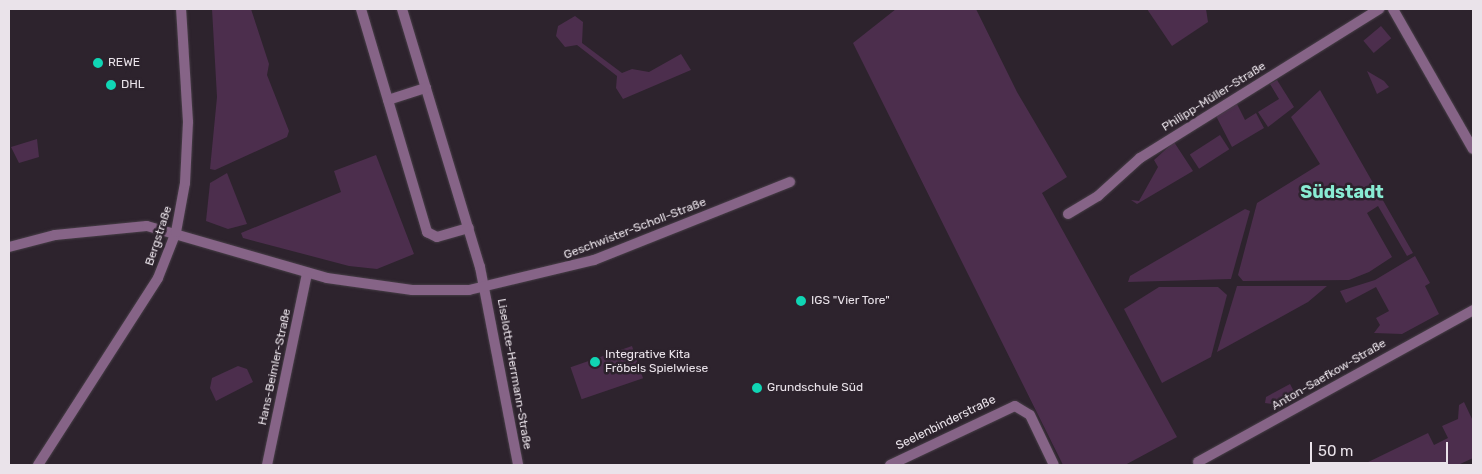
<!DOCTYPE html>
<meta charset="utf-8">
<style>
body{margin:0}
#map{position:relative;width:1482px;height:474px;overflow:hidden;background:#2d232d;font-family:Rubik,sans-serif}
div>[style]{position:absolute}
.green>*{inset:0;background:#4c2e4d;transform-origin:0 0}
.roads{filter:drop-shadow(0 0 1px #473e47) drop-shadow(0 0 1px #473e47)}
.minor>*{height:10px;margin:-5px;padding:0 5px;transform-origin:5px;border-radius:5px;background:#866487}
.dots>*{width:14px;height:14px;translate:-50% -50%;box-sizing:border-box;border:2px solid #2d232d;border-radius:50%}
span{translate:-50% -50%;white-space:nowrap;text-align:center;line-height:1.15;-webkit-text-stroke:5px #2d232d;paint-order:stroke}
.poi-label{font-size:12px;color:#eae3ea}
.left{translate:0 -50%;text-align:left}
.street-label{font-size:12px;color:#eae3ea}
.district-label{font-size:18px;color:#89ecd3;font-weight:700}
.frame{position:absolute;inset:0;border:10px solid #eae3ea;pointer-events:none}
.scale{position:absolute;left:1310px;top:442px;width:138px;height:22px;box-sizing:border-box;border:2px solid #eae3ea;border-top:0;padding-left:6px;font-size:15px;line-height:18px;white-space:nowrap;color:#eae3ea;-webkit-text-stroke:4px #2d232d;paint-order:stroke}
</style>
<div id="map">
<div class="green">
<i style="clip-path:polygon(212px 9px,251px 9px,269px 64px,267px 75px,289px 131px,287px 137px,215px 170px,210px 169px,217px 97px)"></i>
<i style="clip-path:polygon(896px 9px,976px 9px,1017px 92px,1067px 177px,1042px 193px,1177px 437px,1125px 465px,1063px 465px,853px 43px)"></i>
<i style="clip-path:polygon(1147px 9px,1206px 9px,1208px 22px,1172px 46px)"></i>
<i style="clip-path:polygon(575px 16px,583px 22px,582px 43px,622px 73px,632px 69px,649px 72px,681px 54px,691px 70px,623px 99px,616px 88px,617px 76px,577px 45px,565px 47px,556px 36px,558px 26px)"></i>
<i style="left:1381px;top:26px;width:16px;height:23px;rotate:50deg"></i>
<i style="clip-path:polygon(1367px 71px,1384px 81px,1389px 87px,1377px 94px)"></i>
<i style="clip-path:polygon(1277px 80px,1294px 107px,1268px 127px,1258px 112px,1279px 99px,1270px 84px)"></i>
<i style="clip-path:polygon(1320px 90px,1413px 253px,1407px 256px,1378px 206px,1367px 213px,1392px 257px,1369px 272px,1349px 280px,1243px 281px,1238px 275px,1257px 203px,1320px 164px,1291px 117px)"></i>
<i style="clip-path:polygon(1237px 104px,1245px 120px,1256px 113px,1264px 128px,1232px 147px,1216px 116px)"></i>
<i style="left:1220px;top:135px;width:17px;height:36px;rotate:57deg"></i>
<i style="clip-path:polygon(37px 139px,39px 157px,19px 163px,11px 147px)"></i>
<i style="clip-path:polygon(1174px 142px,1193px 171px,1137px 204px,1131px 200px,1139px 201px,1158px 167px,1154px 160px)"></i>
<i style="clip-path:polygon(376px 155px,414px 254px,377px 269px,349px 266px,243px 238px,241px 233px,341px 192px,334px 171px)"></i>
<i style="clip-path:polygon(227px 173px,247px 224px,228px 229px,206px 221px,210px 183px)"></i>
<i style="clip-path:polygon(1245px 209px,1250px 211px,1231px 279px,1128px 282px,1130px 276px)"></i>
<i style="clip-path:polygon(1415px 256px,1430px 283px,1425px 286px,1439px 314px,1402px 334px,1374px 333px,1380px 325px,1376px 318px,1389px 311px,1376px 287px,1346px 303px,1340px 291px,1375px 280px)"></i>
<i style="clip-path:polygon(1237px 286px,1327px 286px,1308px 302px,1217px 352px)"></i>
<i style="clip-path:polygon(1159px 287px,1218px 287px,1227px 295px,1211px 357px,1162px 383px,1124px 309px)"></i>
<i style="left:632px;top:346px;width:34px;height:65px;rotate:71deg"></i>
<i style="clip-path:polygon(238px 366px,247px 369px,253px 382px,216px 401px,210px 388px,212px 378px)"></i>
<i style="clip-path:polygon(1290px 384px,1298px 399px,1285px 406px,1265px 403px,1266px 397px)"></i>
<i style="clip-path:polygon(1464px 402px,1473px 421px,1473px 458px,1458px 465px,1362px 465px,1428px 433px,1434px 445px,1448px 438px,1442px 426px,1458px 419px,1459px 405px)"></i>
</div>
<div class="roads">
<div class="minor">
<i style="left:361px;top:9px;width:233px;rotate:73.5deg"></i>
<i style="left:427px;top:232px;width:11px;rotate:27deg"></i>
<i style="left:437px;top:237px;width:33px;rotate:-16deg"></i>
<i style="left:402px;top:9px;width:270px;rotate:73.2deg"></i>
<i style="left:480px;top:267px;width:202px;rotate:79.1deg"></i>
<i style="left:1393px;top:9px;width:161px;rotate:60.3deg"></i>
<i style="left:388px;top:100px;width:40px;rotate:-18deg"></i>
<i style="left:1068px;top:214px;width:35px;rotate:-31deg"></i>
<i style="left:1098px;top:196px;width:57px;rotate:-42.1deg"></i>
<i style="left:1140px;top:158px;width:282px;rotate:-31.9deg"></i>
<i style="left:9px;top:247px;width:48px;rotate:-14.6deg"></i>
<i style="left:55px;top:235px;width:92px;rotate:-5.6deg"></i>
<i style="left:147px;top:226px;width:187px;rotate:16.1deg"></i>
<i style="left:327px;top:278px;width:86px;rotate:8deg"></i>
<i style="left:412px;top:290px;width:57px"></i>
<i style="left:469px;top:290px;width:129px;rotate:-13.5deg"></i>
<i style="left:594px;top:260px;width:211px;rotate:-21.7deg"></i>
<i style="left:1198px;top:462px;width:314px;rotate:-28.9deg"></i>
<i style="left:38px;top:465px;width:222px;rotate:-57.3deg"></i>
<i style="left:158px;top:278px;width:49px;rotate:-68.6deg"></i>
<i style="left:176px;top:232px;width:50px;rotate:-79.6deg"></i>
<i style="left:185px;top:183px;width:61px;rotate:-87.2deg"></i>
<i style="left:188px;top:122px;width:113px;rotate:-93.5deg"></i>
<i style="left:267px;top:465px;width:196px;rotate:-78.2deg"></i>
<i style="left:890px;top:465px;width:138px;rotate:-25.3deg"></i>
<i style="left:1015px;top:406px;width:17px;rotate:31deg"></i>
<i style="left:1030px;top:415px;width:55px;rotate:64.4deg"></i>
</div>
</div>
<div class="dots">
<i style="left:98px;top:63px;background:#10d5b4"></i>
<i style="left:111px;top:85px;background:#10d5b4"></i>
<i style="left:801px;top:301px;background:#10d5b4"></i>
<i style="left:595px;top:362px;background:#10d5b4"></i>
<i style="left:757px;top:388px;background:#10d5b4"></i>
</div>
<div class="poi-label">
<span class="left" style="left:108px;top:63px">REWE</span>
<span class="left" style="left:121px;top:85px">DHL</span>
<span class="left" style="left:811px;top:301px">IGS "Vier Tore"</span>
<span class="left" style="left:605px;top:362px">Integrative Kita<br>Fröbels Spielwiese</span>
<span class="left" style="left:767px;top:388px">Grundschule Süd</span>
</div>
<div class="street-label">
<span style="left:1214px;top:97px;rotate:-32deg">Philipp-Müller-Straße</span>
<span style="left:635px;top:229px;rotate:-21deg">Geschwister-Scholl-Straße</span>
<span style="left:159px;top:236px;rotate:-72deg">Bergstraße</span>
<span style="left:275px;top:367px;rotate:-78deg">Hans-Beimler-Straße</span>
<span style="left:514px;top:374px;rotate:80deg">Liselotte-Herrmann-Straße</span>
<span style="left:1329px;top:375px;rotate:-30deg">Anton-Saefkow-Straße</span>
<span style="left:946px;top:423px;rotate:-26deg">Seelenbinderstraße</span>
</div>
<div class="district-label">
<span style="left:1342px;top:192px">Südstadt</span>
</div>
<div class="frame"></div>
<div class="scale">50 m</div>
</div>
